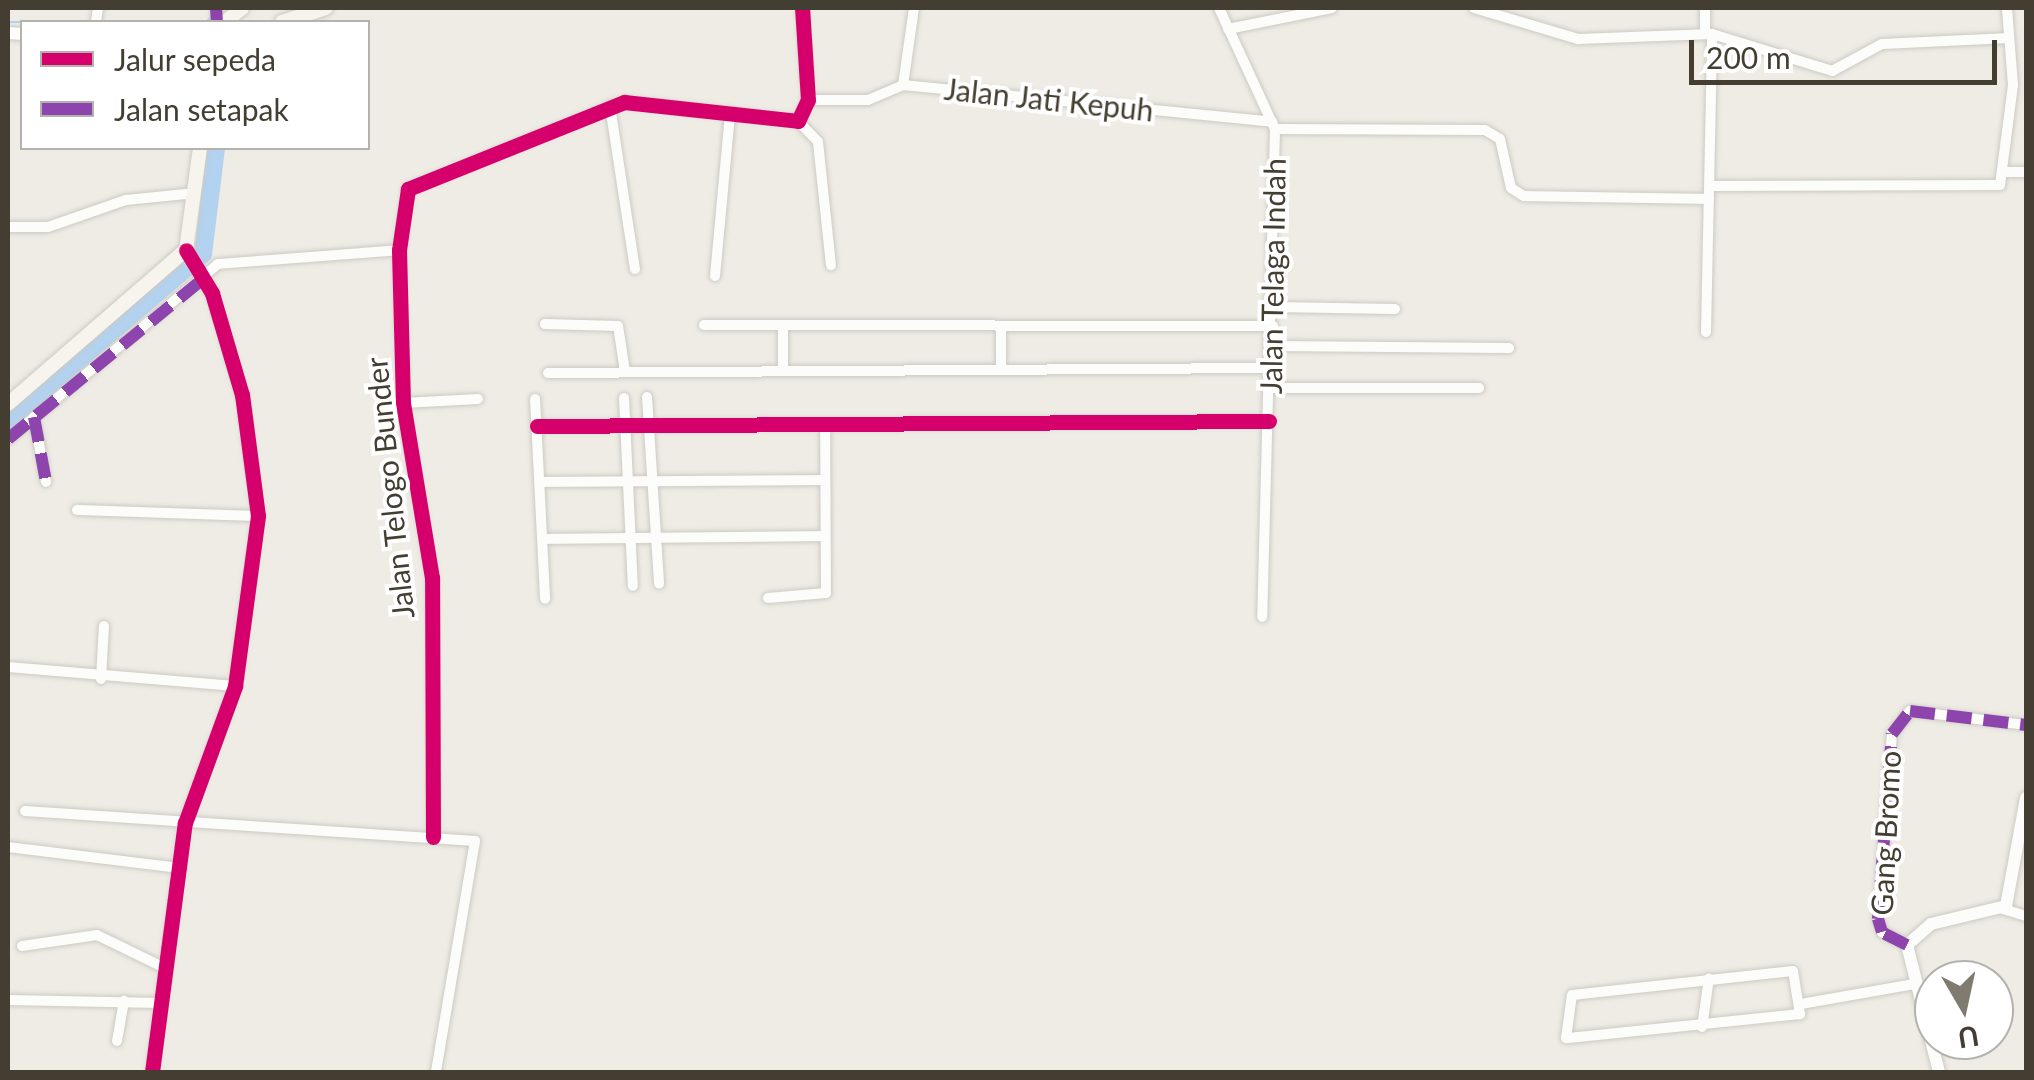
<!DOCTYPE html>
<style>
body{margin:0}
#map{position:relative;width:2034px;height:1080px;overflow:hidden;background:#eeece5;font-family:Lato,sans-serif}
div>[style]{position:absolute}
.stream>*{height:2.5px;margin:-1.25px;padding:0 1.25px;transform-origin:1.25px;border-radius:1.25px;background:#b2d2f0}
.river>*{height:18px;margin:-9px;padding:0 9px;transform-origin:9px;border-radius:9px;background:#b2d2f0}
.roads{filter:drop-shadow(0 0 2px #cccac3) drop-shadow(0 0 2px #cccac3)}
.minor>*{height:10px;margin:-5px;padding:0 5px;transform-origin:5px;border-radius:5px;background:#fcfcfb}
.tertiary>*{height:12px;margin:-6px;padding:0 6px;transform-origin:6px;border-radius:6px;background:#fcfcfb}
.secondary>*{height:14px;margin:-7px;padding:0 7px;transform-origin:7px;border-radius:7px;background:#f6f4ec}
.quiet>*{height:12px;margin-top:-6px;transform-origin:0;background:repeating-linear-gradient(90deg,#8e44ad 0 25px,transparent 0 37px)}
.cycleway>*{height:15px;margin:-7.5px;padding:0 7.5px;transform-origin:7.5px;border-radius:7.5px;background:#d6006c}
span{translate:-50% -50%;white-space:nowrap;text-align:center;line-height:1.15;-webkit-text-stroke:8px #fff;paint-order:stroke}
.street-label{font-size:30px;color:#443e32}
.frame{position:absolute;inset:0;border:10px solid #443e32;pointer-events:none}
.legend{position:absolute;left:20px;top:20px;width:350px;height:130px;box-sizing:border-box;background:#fff;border:2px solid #b4b2ad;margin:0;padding:12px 18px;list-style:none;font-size:30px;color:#443e32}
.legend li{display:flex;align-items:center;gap:20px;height:50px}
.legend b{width:50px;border:2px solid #b4b2ad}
.north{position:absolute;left:1914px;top:960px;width:100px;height:100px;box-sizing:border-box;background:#fff;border:2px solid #b4b2ad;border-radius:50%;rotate:171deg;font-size:28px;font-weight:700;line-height:40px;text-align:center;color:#443e32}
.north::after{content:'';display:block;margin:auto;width:35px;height:45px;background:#807b71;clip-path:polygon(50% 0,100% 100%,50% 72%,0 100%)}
.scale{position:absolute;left:1689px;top:40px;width:308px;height:45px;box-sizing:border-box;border:5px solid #443e32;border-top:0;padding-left:12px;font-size:30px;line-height:35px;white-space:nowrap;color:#443e32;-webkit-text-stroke:8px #fff;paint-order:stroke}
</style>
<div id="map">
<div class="stream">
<i style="left:8px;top:22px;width:22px"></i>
<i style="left:206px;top:22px;width:8px;rotate:-45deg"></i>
</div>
<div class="river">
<i style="left:8px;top:421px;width:257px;rotate:-40.6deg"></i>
<i style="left:203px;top:254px;width:107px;rotate:-83deg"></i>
</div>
<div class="roads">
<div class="minor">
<i style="left:216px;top:8px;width:14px;rotate:86deg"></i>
<i style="left:1219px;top:8px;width:133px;rotate:65.2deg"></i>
<i style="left:1275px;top:129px;width:488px;rotate:91.5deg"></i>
<i style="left:1474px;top:8px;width:109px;rotate:16.6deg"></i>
<i style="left:1578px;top:39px;width:134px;rotate:-2.1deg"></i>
<i style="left:1712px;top:34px;width:126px;rotate:17.1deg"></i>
<i style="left:1832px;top:71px;width:57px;rotate:-28.4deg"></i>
<i style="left:1882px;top:44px;width:127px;rotate:-2.7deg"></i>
<i style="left:1705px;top:8px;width:25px;rotate:90deg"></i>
<i style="left:96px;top:22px;width:14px;rotate:-82deg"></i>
<i style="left:1228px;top:29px;width:106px;rotate:-11.4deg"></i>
<i style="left:903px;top:85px;width:371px;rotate:5.7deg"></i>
<i style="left:903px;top:85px;width:78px;rotate:-81.9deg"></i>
<i style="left:808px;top:100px;width:60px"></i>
<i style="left:868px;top:100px;width:38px;rotate:-23deg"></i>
<i style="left:610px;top:106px;width:165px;rotate:81.3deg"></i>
<i style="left:798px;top:121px;width:29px;rotate:46deg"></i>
<i style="left:818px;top:142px;width:124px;rotate:84deg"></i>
<i style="left:1275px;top:129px;width:210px;rotate:0.3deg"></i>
<i style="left:1485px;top:130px;width:17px;rotate:31deg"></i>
<i style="left:1500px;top:139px;width:50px;rotate:77.3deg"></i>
<i style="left:1511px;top:188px;width:15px;rotate:32deg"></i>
<i style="left:1524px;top:196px;width:185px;rotate:0.9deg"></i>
<i style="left:2004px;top:172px;width:22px"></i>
<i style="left:1711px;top:186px;width:289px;rotate:-0.2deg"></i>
<i style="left:2000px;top:185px;width:101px;rotate:-82.6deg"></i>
<i style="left:2013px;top:85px;width:77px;rotate:-94.5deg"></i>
<i style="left:8px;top:227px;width:40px"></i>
<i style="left:48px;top:227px;width:83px;rotate:-19.1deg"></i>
<i style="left:126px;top:200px;width:70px;rotate:-5.7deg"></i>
<i style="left:715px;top:276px;width:164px;rotate:-84.7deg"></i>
<i style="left:1274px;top:307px;width:121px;rotate:0.9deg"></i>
<i style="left:545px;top:324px;width:73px;rotate:1.6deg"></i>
<i style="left:618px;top:326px;width:46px;rotate:81.2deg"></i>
<i style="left:704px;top:325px;width:569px;rotate:0.1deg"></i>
<i style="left:1001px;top:326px;width:44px;rotate:90deg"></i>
<i style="left:1706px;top:332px;width:298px;rotate:-88.8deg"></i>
<i style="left:1272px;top:346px;width:237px;rotate:0.5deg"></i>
<i style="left:783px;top:370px;width:45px;rotate:-90deg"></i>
<i style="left:548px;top:373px;width:723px;rotate:-0.4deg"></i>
<i style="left:1271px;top:388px;width:208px"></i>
<i style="left:647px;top:397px;width:187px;rotate:86.3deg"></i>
<i style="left:624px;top:398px;width:188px;rotate:87.3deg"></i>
<i style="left:535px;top:399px;width:200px;rotate:87.1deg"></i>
<i style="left:403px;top:403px;width:75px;rotate:-3.1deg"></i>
<i style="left:34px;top:417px;width:66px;rotate:79.5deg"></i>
<i style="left:537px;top:426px;width:732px;rotate:-0.39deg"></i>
<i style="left:8px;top:439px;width:273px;rotate:-39.8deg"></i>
<i style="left:218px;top:264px;width:182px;rotate:-4.4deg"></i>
<i style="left:541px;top:482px;width:284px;rotate:-0.4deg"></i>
<i style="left:77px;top:510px;width:181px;rotate:1.9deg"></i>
<i style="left:542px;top:539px;width:283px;rotate:-0.6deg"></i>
<i style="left:768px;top:598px;width:58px;rotate:-4.9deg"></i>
<i style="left:826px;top:593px;width:169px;rotate:-90.3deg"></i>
<i style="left:8px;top:667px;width:228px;rotate:4.8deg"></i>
<i style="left:101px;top:679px;width:53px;rotate:-86.8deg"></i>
<i style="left:25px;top:811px;width:451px;rotate:3.8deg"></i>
<i style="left:475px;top:841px;width:234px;rotate:99.6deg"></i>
<i style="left:433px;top:837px;width:259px;rotate:-90.2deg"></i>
<i style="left:432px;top:578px;width:177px;rotate:-99.4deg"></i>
<i style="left:403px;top:403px;width:153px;rotate:-91.5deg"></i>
<i style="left:399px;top:250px;width:62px;rotate:-81.6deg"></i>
<i style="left:408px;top:189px;width:233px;rotate:-21.9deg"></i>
<i style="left:624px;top:102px;width:175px;rotate:6.2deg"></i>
<i style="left:798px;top:121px;width:23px;rotate:-65deg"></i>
<i style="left:808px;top:100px;width:92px;rotate:-93.7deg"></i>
<i style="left:8px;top:847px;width:173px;rotate:7deg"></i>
<i style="left:2003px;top:909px;width:24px;rotate:17deg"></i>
<i style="left:1907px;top:945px;width:28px;rotate:-153deg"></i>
<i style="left:1882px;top:932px;width:14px;rotate:-107deg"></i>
<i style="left:1878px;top:919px;width:186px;rotate:-85.7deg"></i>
<i style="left:1892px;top:734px;width:29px;rotate:-52deg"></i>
<i style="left:1910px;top:711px;width:117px;rotate:6.9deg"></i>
<i style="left:22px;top:946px;width:76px;rotate:-8.3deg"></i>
<i style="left:97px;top:935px;width:76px;rotate:25.9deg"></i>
<i style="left:1793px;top:971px;width:44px;rotate:80.8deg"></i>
<i style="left:1800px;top:1014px;width:235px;rotate:174.1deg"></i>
<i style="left:1566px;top:1038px;width:43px;rotate:-82.1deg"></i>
<i style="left:1572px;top:995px;width:222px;rotate:-6.2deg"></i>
<i style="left:8px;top:1000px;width:152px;rotate:1.1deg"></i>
<i style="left:1801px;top:1004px;width:115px;rotate:-10deg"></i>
<i style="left:1702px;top:1027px;width:49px;rotate:-81.9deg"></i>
<i style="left:117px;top:1041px;width:41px;rotate:-80.1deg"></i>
<i style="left:152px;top:1072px;width:251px;rotate:-82.5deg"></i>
<i style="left:185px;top:823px;width:146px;rotate:-69.9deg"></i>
<i style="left:235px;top:686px;width:172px;rotate:-82.3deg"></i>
<i style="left:258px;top:516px;width:122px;rotate:-97.5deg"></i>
<i style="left:242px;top:395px;width:106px;rotate:-106.4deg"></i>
<i style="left:212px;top:293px;width:50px;rotate:-121.2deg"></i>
</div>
<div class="tertiary">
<i style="left:8px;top:33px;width:14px;rotate:4deg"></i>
<i style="left:1939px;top:1072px;width:131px;rotate:-104.1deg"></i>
<i style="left:1907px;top:945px;width:32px;rotate:-41deg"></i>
<i style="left:1931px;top:924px;width:77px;rotate:-13.5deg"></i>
<i style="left:2006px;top:906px;width:110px;rotate:-79.5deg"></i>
</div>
<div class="secondary">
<i style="left:225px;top:22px;width:22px;rotate:-39deg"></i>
<i style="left:282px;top:22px;width:46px;rotate:-17.7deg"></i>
<i style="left:8px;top:404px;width:235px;rotate:-40.9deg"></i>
<i style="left:186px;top:250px;width:103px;rotate:-82.2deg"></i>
</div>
</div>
<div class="quiet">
<i style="left:216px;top:8px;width:14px;rotate:86deg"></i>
<i style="left:34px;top:417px;width:66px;rotate:79.5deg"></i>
<i style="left:8px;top:439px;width:252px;rotate:-39.4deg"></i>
<i style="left:1907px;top:945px;width:28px;rotate:-153deg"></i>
<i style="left:1882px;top:932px;width:14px;rotate:-107deg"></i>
<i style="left:1878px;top:919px;width:186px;rotate:-85.7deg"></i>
<i style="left:1892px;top:734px;width:29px;rotate:-52deg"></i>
<i style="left:1910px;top:711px;width:117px;rotate:6.9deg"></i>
</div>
<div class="cycleway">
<i style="left:537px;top:426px;width:732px;rotate:-0.39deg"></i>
<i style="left:433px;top:837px;width:259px;rotate:-90.2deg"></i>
<i style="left:432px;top:578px;width:177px;rotate:-99.4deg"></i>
<i style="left:403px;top:403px;width:153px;rotate:-91.5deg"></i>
<i style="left:399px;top:250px;width:62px;rotate:-81.6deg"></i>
<i style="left:408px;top:189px;width:233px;rotate:-21.9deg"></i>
<i style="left:624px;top:102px;width:175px;rotate:6.2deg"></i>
<i style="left:798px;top:121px;width:23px;rotate:-65deg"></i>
<i style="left:808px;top:100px;width:92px;rotate:-93.7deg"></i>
<i style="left:152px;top:1072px;width:251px;rotate:-82.5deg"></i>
<i style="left:185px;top:823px;width:146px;rotate:-69.9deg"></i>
<i style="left:235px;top:686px;width:172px;rotate:-82.3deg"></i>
<i style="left:258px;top:516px;width:122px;rotate:-97.5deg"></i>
<i style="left:242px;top:395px;width:106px;rotate:-106.4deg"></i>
<i style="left:212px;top:293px;width:50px;rotate:-121.2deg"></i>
</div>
<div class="street-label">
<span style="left:1049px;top:99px;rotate:6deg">Jalan Jati Kepuh</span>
<span style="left:1272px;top:276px;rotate:-89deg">Jalan Telaga Indah</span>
<span style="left:389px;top:488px;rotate:-96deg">Jalan Telogo Bunder</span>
<span style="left:1885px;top:833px;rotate:-87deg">Gang Bromo</span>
</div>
<div class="frame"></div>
<ul class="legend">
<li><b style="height:12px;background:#d6006c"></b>Jalur sepeda</li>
<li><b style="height:12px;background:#8e44ad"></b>Jalan setapak</li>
</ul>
<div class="north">U</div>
<div class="scale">200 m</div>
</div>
